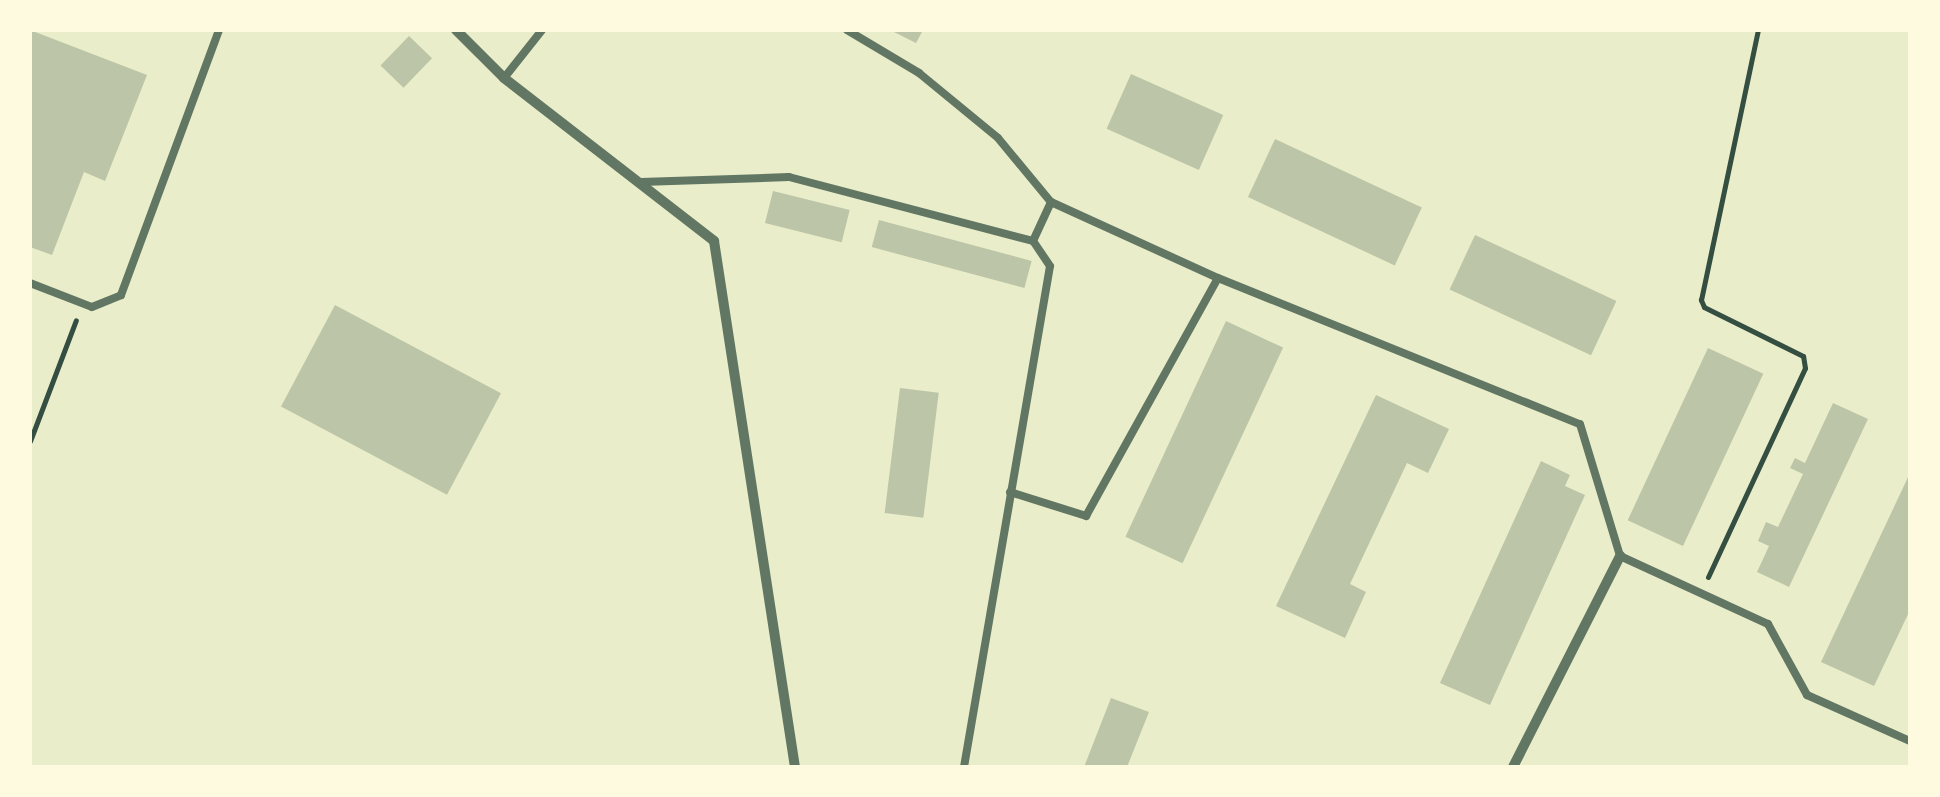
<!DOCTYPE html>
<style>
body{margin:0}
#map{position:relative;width:1940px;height:797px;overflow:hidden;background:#e9edc9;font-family:Georgia,serif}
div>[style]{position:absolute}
.building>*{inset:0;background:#bcc5a7;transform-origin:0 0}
.path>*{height:5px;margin:-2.5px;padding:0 2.5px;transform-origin:2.5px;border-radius:2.5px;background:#344e41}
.service>*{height:8px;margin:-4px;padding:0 4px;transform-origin:4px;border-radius:4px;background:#617663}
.minor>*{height:10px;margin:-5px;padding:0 5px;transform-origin:5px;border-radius:5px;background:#617663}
span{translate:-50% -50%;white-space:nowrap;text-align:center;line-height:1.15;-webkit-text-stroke:10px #fefae0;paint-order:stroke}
.frame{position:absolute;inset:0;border:32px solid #fefae0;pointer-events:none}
</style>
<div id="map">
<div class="building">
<i style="clip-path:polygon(30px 30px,147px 75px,105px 181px,84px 172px,52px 255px,30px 247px)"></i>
<i style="clip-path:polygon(890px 30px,923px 30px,916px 43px)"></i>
<i style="left:409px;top:36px;width:32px;height:41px;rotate:44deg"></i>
<i style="left:1131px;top:74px;width:101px;height:60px;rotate:24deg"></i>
<i style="left:1275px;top:139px;width:162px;height:64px;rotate:25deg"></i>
<i style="left:773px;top:191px;width:79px;height:33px;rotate:14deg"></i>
<i style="left:879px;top:220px;width:158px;height:28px;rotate:15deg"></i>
<i style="left:1475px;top:235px;width:156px;height:60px;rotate:25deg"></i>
<i style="left:335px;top:305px;width:188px;height:115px;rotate:28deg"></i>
<i style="left:1226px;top:321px;width:63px;height:238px;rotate:25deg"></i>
<i style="left:1708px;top:348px;width:61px;height:190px;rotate:25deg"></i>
<i style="left:900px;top:388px;width:39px;height:126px;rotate:7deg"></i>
<i style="clip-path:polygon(1376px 395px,1449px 429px,1428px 473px,1407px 463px,1350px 584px,1366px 592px,1345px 638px,1276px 606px)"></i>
<i style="clip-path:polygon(1833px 403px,1868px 419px,1789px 587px,1757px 572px,1769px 546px,1758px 541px,1766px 522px,1778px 527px,1803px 474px,1790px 468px,1795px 458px,1805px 463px)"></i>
<i style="clip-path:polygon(1541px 461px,1570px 475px,1565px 486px,1585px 495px,1490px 705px,1440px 683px)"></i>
<i style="clip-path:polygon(1910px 473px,1910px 610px,1874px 686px,1821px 662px)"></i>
<i style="clip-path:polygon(1111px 698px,1149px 712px,1127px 767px,1084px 767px)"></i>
</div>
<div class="path">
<i style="left:30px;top:441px;width:129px;rotate:-69.2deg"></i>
<i style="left:1708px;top:577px;width:230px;rotate:-65.1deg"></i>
<i style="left:1805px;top:368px;width:12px;rotate:-99deg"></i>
<i style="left:1803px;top:356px;width:110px;rotate:-153.7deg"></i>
<i style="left:1704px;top:307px;width:8px;rotate:-113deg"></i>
<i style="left:1701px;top:300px;width:276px;rotate:-78.1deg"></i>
</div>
<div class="service">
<i style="left:847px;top:30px;width:84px;rotate:30.8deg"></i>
<i style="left:919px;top:73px;width:102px;rotate:39.4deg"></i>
<i style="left:998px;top:138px;width:83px;rotate:50.4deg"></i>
<i style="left:504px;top:78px;width:61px;rotate:-51.6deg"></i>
<i style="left:641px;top:182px;width:148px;rotate:-1.9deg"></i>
<i style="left:789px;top:177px;width:252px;rotate:14.7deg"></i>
<i style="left:1033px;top:241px;width:43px;rotate:-65.2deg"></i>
<i style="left:1051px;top:202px;width:183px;rotate:24.5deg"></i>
<i style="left:1218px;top:278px;width:390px;rotate:22deg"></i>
<i style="left:1580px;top:424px;width:138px;rotate:73.1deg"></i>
<i style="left:1620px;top:556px;width:163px;rotate:24.7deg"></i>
<i style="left:1768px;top:624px;width:81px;rotate:61.2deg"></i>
<i style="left:1807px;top:695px;width:113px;rotate:24.1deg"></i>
<i style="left:30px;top:283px;width:66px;rotate:21.2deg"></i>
<i style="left:92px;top:307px;width:31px;rotate:-22deg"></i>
<i style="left:121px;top:295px;width:283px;rotate:-69.7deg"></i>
<i style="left:1010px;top:492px;width:80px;rotate:17.5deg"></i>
<i style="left:1086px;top:516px;width:272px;rotate:-61deg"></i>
<i style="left:964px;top:767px;width:508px;rotate:-80.26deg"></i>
<i style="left:1050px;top:266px;width:30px;rotate:-124deg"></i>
</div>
<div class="minor">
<i style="left:456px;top:30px;width:68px;rotate:45deg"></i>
<i style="left:504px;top:78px;width:266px;rotate:37.8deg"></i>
<i style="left:714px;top:241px;width:532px;rotate:81.25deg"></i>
<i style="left:1513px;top:767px;width:237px;rotate:-63.1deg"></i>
</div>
<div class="frame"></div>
</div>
